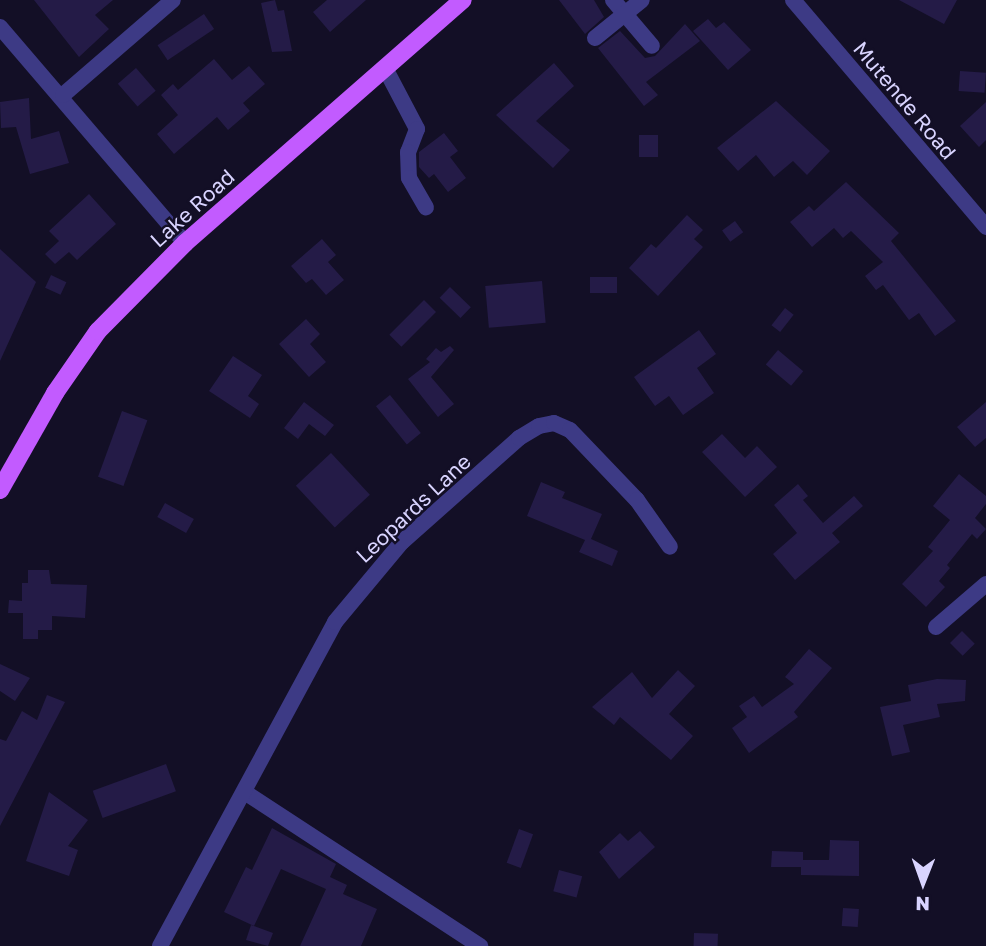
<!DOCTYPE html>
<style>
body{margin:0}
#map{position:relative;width:986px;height:946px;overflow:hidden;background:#130f26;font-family:"Golos Text",sans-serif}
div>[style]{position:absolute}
.building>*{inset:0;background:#241b47;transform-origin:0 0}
.minor>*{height:16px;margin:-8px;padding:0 8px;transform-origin:8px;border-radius:8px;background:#3d3a85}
.major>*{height:18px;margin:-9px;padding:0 9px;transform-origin:9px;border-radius:9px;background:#c25bff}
span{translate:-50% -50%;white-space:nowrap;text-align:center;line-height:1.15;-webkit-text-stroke:5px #130f26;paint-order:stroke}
.street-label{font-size:21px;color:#d9d4ff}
.north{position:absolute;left:888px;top:848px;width:70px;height:70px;-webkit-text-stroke:5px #130f26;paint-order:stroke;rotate:181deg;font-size:19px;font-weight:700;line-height:28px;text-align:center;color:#d9d4ff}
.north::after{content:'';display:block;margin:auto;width:24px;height:32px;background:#d9d4ff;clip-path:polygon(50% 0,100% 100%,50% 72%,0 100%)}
</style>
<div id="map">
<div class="building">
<i style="clip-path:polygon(34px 0,113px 0,95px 15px,109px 29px,79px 57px)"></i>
<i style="clip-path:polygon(275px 0,278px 11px,284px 10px,292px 51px,272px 52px,261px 3px)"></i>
<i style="clip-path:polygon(327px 0,366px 0,330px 32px,313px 12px)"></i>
<i style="clip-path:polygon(559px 0,594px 0,604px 17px,585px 34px)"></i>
<i style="clip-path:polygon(899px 0,957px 0,944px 24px)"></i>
<i style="left:204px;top:14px;width:18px;height:56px;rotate:56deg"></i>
<i style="clip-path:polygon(708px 19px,716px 28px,724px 22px,751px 50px,728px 70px,693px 31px)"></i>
<i style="clip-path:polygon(685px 24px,700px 41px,646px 82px,658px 95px,644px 106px,598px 48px,620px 31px,645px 58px,655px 56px)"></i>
<i style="clip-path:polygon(214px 59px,232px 80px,249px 66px,265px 84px,243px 103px,250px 111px,228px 130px,217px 117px,174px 154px,157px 134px,178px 115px,161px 95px,173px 84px,178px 90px)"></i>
<i style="clip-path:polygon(554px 63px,574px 86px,536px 121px,570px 150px,553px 168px,496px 115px)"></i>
<i style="left:136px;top:68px;width:30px;height:24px;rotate:49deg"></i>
<i style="left:960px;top:71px;width:26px;height:20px;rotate:4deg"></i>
<i style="clip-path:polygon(29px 98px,31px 139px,59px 131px,69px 163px,30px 174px,16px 127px,1px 128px,0 102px)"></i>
<i style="clip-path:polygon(776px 101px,830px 151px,807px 175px,793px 161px,774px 177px,756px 155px,738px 171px,717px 148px)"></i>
<i style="clip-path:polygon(986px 102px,986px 140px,979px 147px,960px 126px)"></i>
<i style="clip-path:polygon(444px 133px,458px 151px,450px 157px,466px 178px,448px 192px,434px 174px,429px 178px,419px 167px,419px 152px)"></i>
<i style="left:639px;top:135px;width:19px;height:22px"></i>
<i style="clip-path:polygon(846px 182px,899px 233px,891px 241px,956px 321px,935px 336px,919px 313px,909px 320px,883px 285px,876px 290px,865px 276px,883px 262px,851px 231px,843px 238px,834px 228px,812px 247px,790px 222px,809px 206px,814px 211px)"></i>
<i style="clip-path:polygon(89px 194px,116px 224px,77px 260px,69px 252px,55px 264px,45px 254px,59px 241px,49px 231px)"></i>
<i style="clip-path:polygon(687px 215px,703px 230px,694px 239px,703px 247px,658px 296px,629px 268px,651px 244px,656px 248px)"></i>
<i style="left:735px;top:221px;width:14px;height:16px;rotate:54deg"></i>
<i style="clip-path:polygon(322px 239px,336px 255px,328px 262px,344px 280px,326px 295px,312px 279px,306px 283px,291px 266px)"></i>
<i style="clip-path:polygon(0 249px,36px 282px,0 361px)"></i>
<i style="left:51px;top:275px;width:17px;height:14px;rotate:25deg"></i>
<i style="left:617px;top:277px;width:16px;height:27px;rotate:90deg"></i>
<i style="left:542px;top:281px;width:42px;height:57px;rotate:85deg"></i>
<i style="left:450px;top:287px;width:29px;height:15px;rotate:44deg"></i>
<i style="left:424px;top:300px;width:17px;height:49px;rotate:45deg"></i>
<i style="left:785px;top:308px;width:11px;height:22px;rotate:38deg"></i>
<i style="clip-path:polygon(306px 319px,320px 334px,310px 344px,326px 362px,309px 377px,279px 344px)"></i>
<i style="clip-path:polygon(699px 330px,716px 354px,697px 368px,714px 393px,683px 415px,669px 396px,655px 406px,634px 377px)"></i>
<i style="clip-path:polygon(450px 346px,454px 350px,431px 377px,454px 404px,438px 417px,408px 379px,430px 362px,426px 359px,436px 348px,441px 352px)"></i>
<i style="left:778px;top:350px;width:33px;height:19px;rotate:40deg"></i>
<i style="clip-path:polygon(233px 356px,262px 375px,248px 396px,259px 404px,250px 418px,209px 391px)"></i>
<i style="left:390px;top:395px;width:49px;height:18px;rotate:51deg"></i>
<i style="clip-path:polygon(304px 402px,334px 425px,325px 436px,309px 424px,298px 439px,284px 428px)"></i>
<i style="clip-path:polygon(986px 402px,986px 438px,975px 447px,957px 427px)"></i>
<i style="left:122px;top:411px;width:27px;height:70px;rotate:20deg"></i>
<i style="clip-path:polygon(722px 434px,745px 458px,757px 446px,777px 467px,745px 497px,702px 452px)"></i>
<i style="left:331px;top:453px;width:57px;height:48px;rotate:47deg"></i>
<i style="clip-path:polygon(959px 474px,986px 496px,986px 504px,975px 518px,986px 529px,977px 539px,972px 534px,947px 565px,950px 568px,939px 581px,945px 587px,926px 607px,902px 584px,933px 551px,928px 547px,950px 520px,933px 506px)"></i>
<i style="clip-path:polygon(541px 482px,565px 492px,562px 498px,602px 514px,591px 539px,618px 551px,612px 566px,579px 552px,585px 540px,527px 516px)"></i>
<i style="clip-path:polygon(798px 484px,808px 496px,803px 500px,823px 523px,854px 496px,863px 506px,832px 533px,840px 542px,795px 580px,773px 554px,797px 533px,774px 505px)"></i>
<i style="left:165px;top:503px;width:33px;height:16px;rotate:29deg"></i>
<i style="clip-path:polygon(28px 570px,49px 570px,51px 584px,87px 585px,85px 618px,52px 616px,52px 630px,38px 630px,38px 639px,23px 639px,23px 613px,8px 613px,9px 600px,22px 601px,22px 583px,28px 583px)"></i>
<i style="left:962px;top:631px;width:18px;height:17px;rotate:45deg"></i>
<i style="clip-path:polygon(809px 649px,832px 668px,794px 712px,798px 717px,749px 753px,732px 728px,747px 717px,739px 706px,754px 696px,762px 707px,794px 684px,785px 677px)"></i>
<i style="clip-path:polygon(0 664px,30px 678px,15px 701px,0 691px)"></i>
<i style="clip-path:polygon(678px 670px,695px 686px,669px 714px,693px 736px,671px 760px,620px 717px,614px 725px,592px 707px,632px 672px,652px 698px)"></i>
<i style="clip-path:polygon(937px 679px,966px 680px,965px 701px,937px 704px,940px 717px,903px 725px,910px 752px,892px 756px,880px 707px,911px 701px,908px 685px)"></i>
<i style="clip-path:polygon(47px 695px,65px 702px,0 826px,0 739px,6px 741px,22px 711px,37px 720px)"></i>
<i style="left:166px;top:764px;width:29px;height:78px;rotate:70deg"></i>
<i style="clip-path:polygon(49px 792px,88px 820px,68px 846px,78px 850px,69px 876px,26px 861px)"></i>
<i style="clip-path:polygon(272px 828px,336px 864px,330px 877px,347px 885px,343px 894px,377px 909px,361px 946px,300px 946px,326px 889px,281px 869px,254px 926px,224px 912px,246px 867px,252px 870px)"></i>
<i style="left:519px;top:829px;width:15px;height:36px;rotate:20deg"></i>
<i style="clip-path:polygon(640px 831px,655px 847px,619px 879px,599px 852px,620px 833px,628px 841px)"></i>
<i style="clip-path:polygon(830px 840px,859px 841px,859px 876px,801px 875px,801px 867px,771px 867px,772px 851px,803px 852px,803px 860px,829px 860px)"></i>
<i style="left:559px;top:870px;width:24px;height:22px;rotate:15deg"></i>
<i style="left:843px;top:908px;width:16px;height:18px;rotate:4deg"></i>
<i style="clip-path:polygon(251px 925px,273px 933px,268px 946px,246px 940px)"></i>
<i style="left:694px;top:933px;width:24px;height:13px;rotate:2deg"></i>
</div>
<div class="minor">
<i style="left:613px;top:0;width:60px;rotate:49.7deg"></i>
<i style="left:793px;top:0;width:298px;rotate:49.6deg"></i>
<i style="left:0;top:27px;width:284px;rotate:49.4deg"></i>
<i style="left:595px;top:38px;width:60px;rotate:-39deg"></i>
<i style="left:385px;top:68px;width:69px;rotate:62.3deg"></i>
<i style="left:417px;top:129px;width:25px;rotate:111deg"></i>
<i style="left:408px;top:152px;width:26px;rotate:88deg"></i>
<i style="left:409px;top:178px;width:34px;rotate:60deg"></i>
<i style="left:63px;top:95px;width:145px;rotate:-40.8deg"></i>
<i style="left:936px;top:627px;width:66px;rotate:-40.7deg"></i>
<i style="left:246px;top:793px;width:280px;rotate:33.2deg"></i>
<i style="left:160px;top:946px;width:368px;rotate:-61.6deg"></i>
<i style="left:335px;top:622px;width:104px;rotate:-50.1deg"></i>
<i style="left:402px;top:542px;width:157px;rotate:-41.6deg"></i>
<i style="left:519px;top:438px;width:23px;rotate:-31deg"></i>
<i style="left:539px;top:426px;width:15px;rotate:-11deg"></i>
<i style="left:554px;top:423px;width:17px;rotate:24deg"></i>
<i style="left:570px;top:430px;width:97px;rotate:46.3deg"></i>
<i style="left:637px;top:500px;width:57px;rotate:54.9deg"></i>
</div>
<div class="major">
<i style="left:0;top:490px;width:112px;rotate:-60.4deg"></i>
<i style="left:55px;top:393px;width:75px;rotate:-55.3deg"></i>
<i style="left:98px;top:331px;width:124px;rotate:-45.3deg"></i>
<i style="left:185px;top:243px;width:369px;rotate:-41.2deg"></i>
</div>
<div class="street-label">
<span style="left:905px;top:100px;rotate:50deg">Mutende Road</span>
<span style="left:192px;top:208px;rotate:-42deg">Lake Road</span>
<span style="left:413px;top:508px;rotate:-43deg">Leopards Lane</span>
</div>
<div class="north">N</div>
</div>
